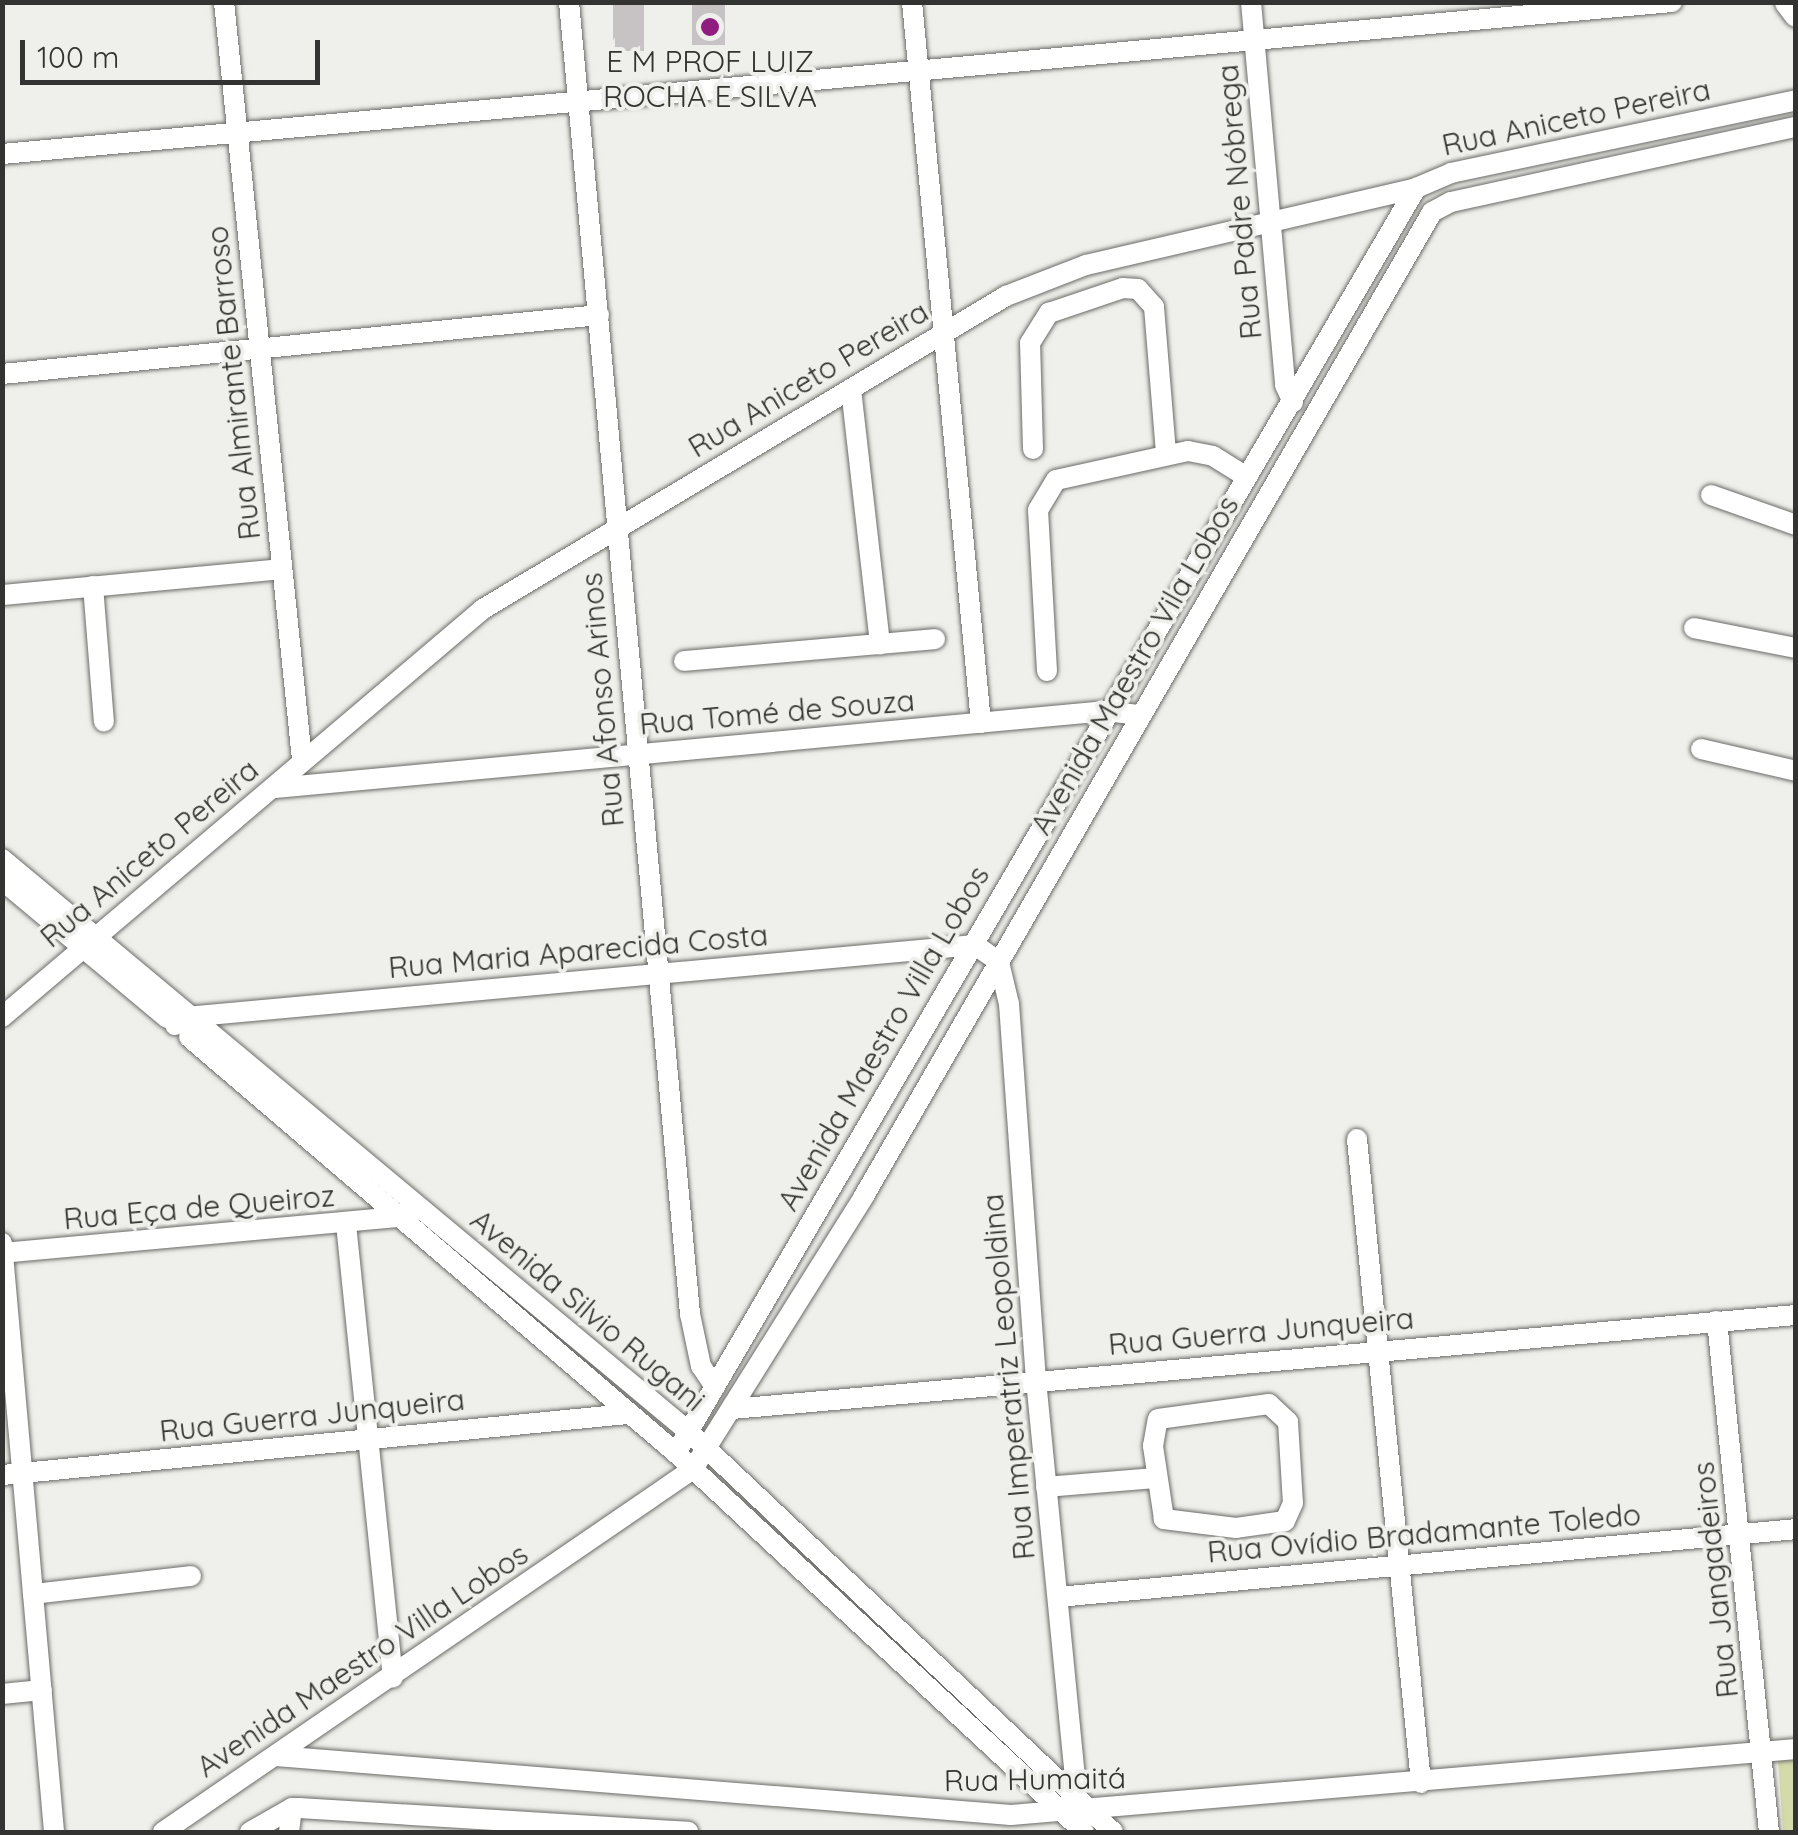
<!DOCTYPE html>
<meta charset="utf-8">
<style>
body{margin:0}
#map{position:relative;width:1798px;height:1835px;overflow:hidden;background:#eff0eb;font-family:Quicksand,sans-serif}
div>[style]{position:absolute}
.green>*{inset:0;background:#d5daaa}
.building>*{inset:0;background:#c7c3c5;transform-origin:0 0}
.roads{filter:drop-shadow(0 0 2px #6a6b67) drop-shadow(0 0 2px #6a6b67)}
.minor>*{height:20px;margin:-10px;padding:0 10px;transform-origin:10px;border-radius:10px;background:#fff}
.major>*{height:25px;margin:-12.5px;padding:0 12.5px;transform-origin:12.5px;border-radius:12.5px;background:#fff}
.dots>*{width:28px;height:28px;translate:-50% -50%;box-sizing:border-box;border:5px solid #eff0eb;border-radius:50%}
span{translate:-50% -50%;white-space:nowrap;text-align:center;line-height:1.15;-webkit-text-stroke:8px #eff0eb;paint-order:stroke}
.poi-label{font-size:30px;color:#333331}
.street-label{font-size:30px;color:#333331}
.frame{position:absolute;inset:0;border:5px solid #333331;pointer-events:none}
.scale{position:absolute;left:20px;top:40px;width:300px;height:45px;box-sizing:border-box;border:5px solid #333331;border-top:0;padding-left:12px;font-size:30px;line-height:35px;white-space:nowrap;color:#333331;-webkit-text-stroke:8px #eff0eb;paint-order:stroke}
</style>
<div id="map">
<div class="green">
<i style="clip-path:polygon(1795px 1760px,1795px 1832px,1783px 1832px,1778px 1761px)"></i>
</div>
<div class="building">
<i style="left:613px;top:2px;width:31px;height:49px"></i>
<i style="left:692px;top:2px;width:33px;height:43px"></i>
</div>
<div class="roads">
<div class="minor">
<i style="left:224px;top:2px;width:761px;rotate:84.12deg"></i>
<i style="left:569px;top:2px;width:1318px;rotate:84.73deg"></i>
<i style="left:690px;top:1314px;width:53px;rotate:78.1deg"></i>
<i style="left:701px;top:1366px;width:25px;rotate:56deg"></i>
<i style="left:912px;top:2px;width:724px;rotate:84.53deg"></i>
<i style="left:1251px;top:2px;width:385px;rotate:84.9deg"></i>
<i style="left:1285px;top:385px;width:19px;rotate:65deg"></i>
<i style="left:2px;top:154px;width:1677px;rotate:-5.2deg"></i>
<i style="left:2px;top:374px;width:600px;rotate:-5.64deg"></i>
<i style="left:851px;top:389px;width:257px;rotate:83.5deg"></i>
<i style="left:1033px;top:449px;width:106px;rotate:-91.6deg"></i>
<i style="left:1030px;top:343px;width:36px;rotate:-58deg"></i>
<i style="left:1049px;top:313px;width:78px;rotate:-18.7deg"></i>
<i style="left:1123px;top:288px;width:15px;rotate:4deg"></i>
<i style="left:1138px;top:289px;width:24px;rotate:48deg"></i>
<i style="left:1154px;top:307px;width:146px;rotate:85.3deg"></i>
<i style="left:1711px;top:495px;width:90px;rotate:19.4deg"></i>
<i style="left:93px;top:586px;width:136px;rotate:85.4deg"></i>
<i style="left:2px;top:595px;width:280px;rotate:-5.3deg"></i>
<i style="left:1694px;top:628px;width:104px;rotate:11.1deg"></i>
<i style="left:684px;top:661px;width:252px;rotate:-5deg"></i>
<i style="left:1047px;top:671px;width:161px;rotate:-93.2deg"></i>
<i style="left:1038px;top:510px;width:35px;rotate:-59deg"></i>
<i style="left:1056px;top:480px;width:135px;rotate:-12.4deg"></i>
<i style="left:1188px;top:451px;width:25px;rotate:11deg"></i>
<i style="left:1213px;top:456px;width:36px;rotate:32deg"></i>
<i style="left:1701px;top:749px;width:98px;rotate:13deg"></i>
<i style="left:275px;top:788px;width:835px;rotate:-5.29deg"></i>
<i style="left:1106px;top:711px;width:32px;rotate:7deg"></i>
<i style="left:2px;top:859px;width:895px;rotate:39.83deg"></i>
<i style="left:689px;top:1432px;width:583px;rotate:43.33deg"></i>
<i style="left:2px;top:880px;width:215px;rotate:39.9deg"></i>
<i style="left:2px;top:1017px;width:631px;rotate:-40.31deg"></i>
<i style="left:483px;top:609px;width:610px;rotate:-30.9deg"></i>
<i style="left:1006px;top:296px;width:86px;rotate:-21.2deg"></i>
<i style="left:1086px;top:265px;width:339px;rotate:-13.1deg"></i>
<i style="left:1416px;top:188px;width:38px;rotate:-23deg"></i>
<i style="left:1451px;top:173px;width:353px;rotate:-11.9deg"></i>
<i style="left:175px;top:1025px;width:14px;rotate:-36deg"></i>
<i style="left:186px;top:1017px;width:792px;rotate:-5.21deg"></i>
<i style="left:975px;top:945px;width:29px;rotate:35deg"></i>
<i style="left:999px;top:962px;width:43px;rotate:76.6deg"></i>
<i style="left:1009px;top:1004px;width:377px;rotate:85.9deg"></i>
<i style="left:1036px;top:1380px;width:420px;rotate:84.4deg"></i>
<i style="left:1077px;top:1798px;width:19px;rotate:133deg"></i>
<i style="left:189px;top:1037px;width:640px;rotate:40.5deg"></i>
<i style="left:676px;top:1453px;width:557px;rotate:42.89deg"></i>
<i style="left:1357px;top:1139px;width:647px;rotate:84.32deg"></i>
<i style="left:346px;top:1224px;width:456px;rotate:84.1deg"></i>
<i style="left:2px;top:1243px;width:591px;rotate:84.95deg"></i>
<i style="left:2px;top:1253px;width:409px;rotate:-5.2deg"></i>
<i style="left:1717px;top:1321px;width:514px;rotate:84.19deg"></i>
<i style="left:1269px;top:1404px;width:26px;rotate:43deg"></i>
<i style="left:1288px;top:1422px;width:81px;rotate:86.5deg"></i>
<i style="left:1293px;top:1503px;width:20px;rotate:114deg"></i>
<i style="left:1285px;top:1521px;width:49px;rotate:171.9deg"></i>
<i style="left:1236px;top:1528px;width:73px;rotate:-172.9deg"></i>
<i style="left:1164px;top:1519px;width:74px;rotate:-98.6deg"></i>
<i style="left:1153px;top:1446px;width:27px;rotate:-80deg"></i>
<i style="left:1158px;top:1419px;width:112px;rotate:-7.7deg"></i>
<i style="left:732px;top:1409px;width:1068px;rotate:-5.05deg"></i>
<i style="left:676px;top:1453px;width:1466px;rotate:-59.67deg"></i>
<i style="left:2px;top:1475px;width:629px;rotate:-5.57deg"></i>
<i style="left:1046px;top:1487px;width:109px;rotate:-4.7deg"></i>
<i style="left:33px;top:1594px;width:159px;rotate:-6.5deg"></i>
<i style="left:1058px;top:1597px;width:741px;rotate:-5.26deg"></i>
<i style="left:2px;top:1694px;width:40px;rotate:-5.7deg"></i>
<i style="left:276px;top:1756px;width:737px;rotate:4.59deg"></i>
<i style="left:1011px;top:1815px;width:788px;rotate:-4.81deg"></i>
<i style="left:163px;top:1832px;width:642px;rotate:-34.41deg"></i>
<i style="left:693px;top:1469px;width:322px;rotate:-57.9deg"></i>
<i style="left:864px;top:1196px;width:1136px;rotate:-60deg"></i>
<i style="left:1432px;top:212px;width:21px;rotate:-28deg"></i>
<i style="left:1451px;top:202px;width:353px;rotate:-12.3deg"></i>
<i style="left:250px;top:1832px;width:48px;rotate:-29.7deg"></i>
<i style="left:289px;top:1832px;width:24px;rotate:-83deg"></i>
<i style="left:292px;top:1808px;width:7px"></i>
<i style="left:299px;top:1808px;width:390px;rotate:3.5deg"></i>
</div>
<div class="major">
<i style="left:1787px;top:2px;width:15px;rotate:53deg"></i>
</div>
</div>
<div class="dots">
<i style="left:710px;top:27px;background:#8f1e7f"></i>
</div>
<div class="poi-label">
<span style="left:710px;top:78px">E M PROF LUIZ<br>ROCHA E SILVA</span>
</div>
<div class="street-label">
<span style="left:1576px;top:117px;rotate:-12deg">Rua Aniceto Pereira</span>
<span style="left:1239px;top:202px;rotate:-95deg">Rua Padre Nóbrega</span>
<span style="left:808px;top:379px;rotate:-31deg">Rua Aniceto Pereira</span>
<span style="left:233px;top:383px;rotate:-96deg">Rua Almirante Barroso</span>
<span style="left:1134px;top:665px;rotate:-60deg">Avenida Maestro Vila Lobos</span>
<span style="left:602px;top:700px;rotate:-95deg">Rua Afonso Arinos</span>
<span style="left:777px;top:712px;rotate:-5deg">Rua Tomé de Souza</span>
<span style="left:149px;top:853px;rotate:-40deg">Rua Aniceto Pereira</span>
<span style="left:578px;top:951px;rotate:-5deg">Rua Maria Aparecida Costa</span>
<span style="left:883px;top:1038px;rotate:-60deg">Avenida Maestro Villa Lobos</span>
<span style="left:199px;top:1207px;rotate:-5deg">Rua Eça de Queiroz</span>
<span style="left:588px;top:1310px;rotate:40deg">Avenida Silvio Rugani</span>
<span style="left:1261px;top:1331px;rotate:-5deg">Rua Guerra Junqueira</span>
<span style="left:1008px;top:1377px;rotate:-95deg">Rua Imperatriz Leopoldina</span>
<span style="left:312px;top:1415px;rotate:-6deg">Rua Guerra Junqueira</span>
<span style="left:1424px;top:1533px;rotate:-5deg">Rua Ovídio Bradamante Toledo</span>
<span style="left:1715px;top:1580px;rotate:-96deg">Rua Jangadeiros</span>
<span style="left:362px;top:1660px;rotate:-34deg">Avenida Maestro Villa Lobos</span>
<span style="left:1035px;top:1779px;rotate:-1deg">Rua Humaitá</span>
</div>
<div class="frame"></div>
<div class="scale">100 m</div>
</div>
